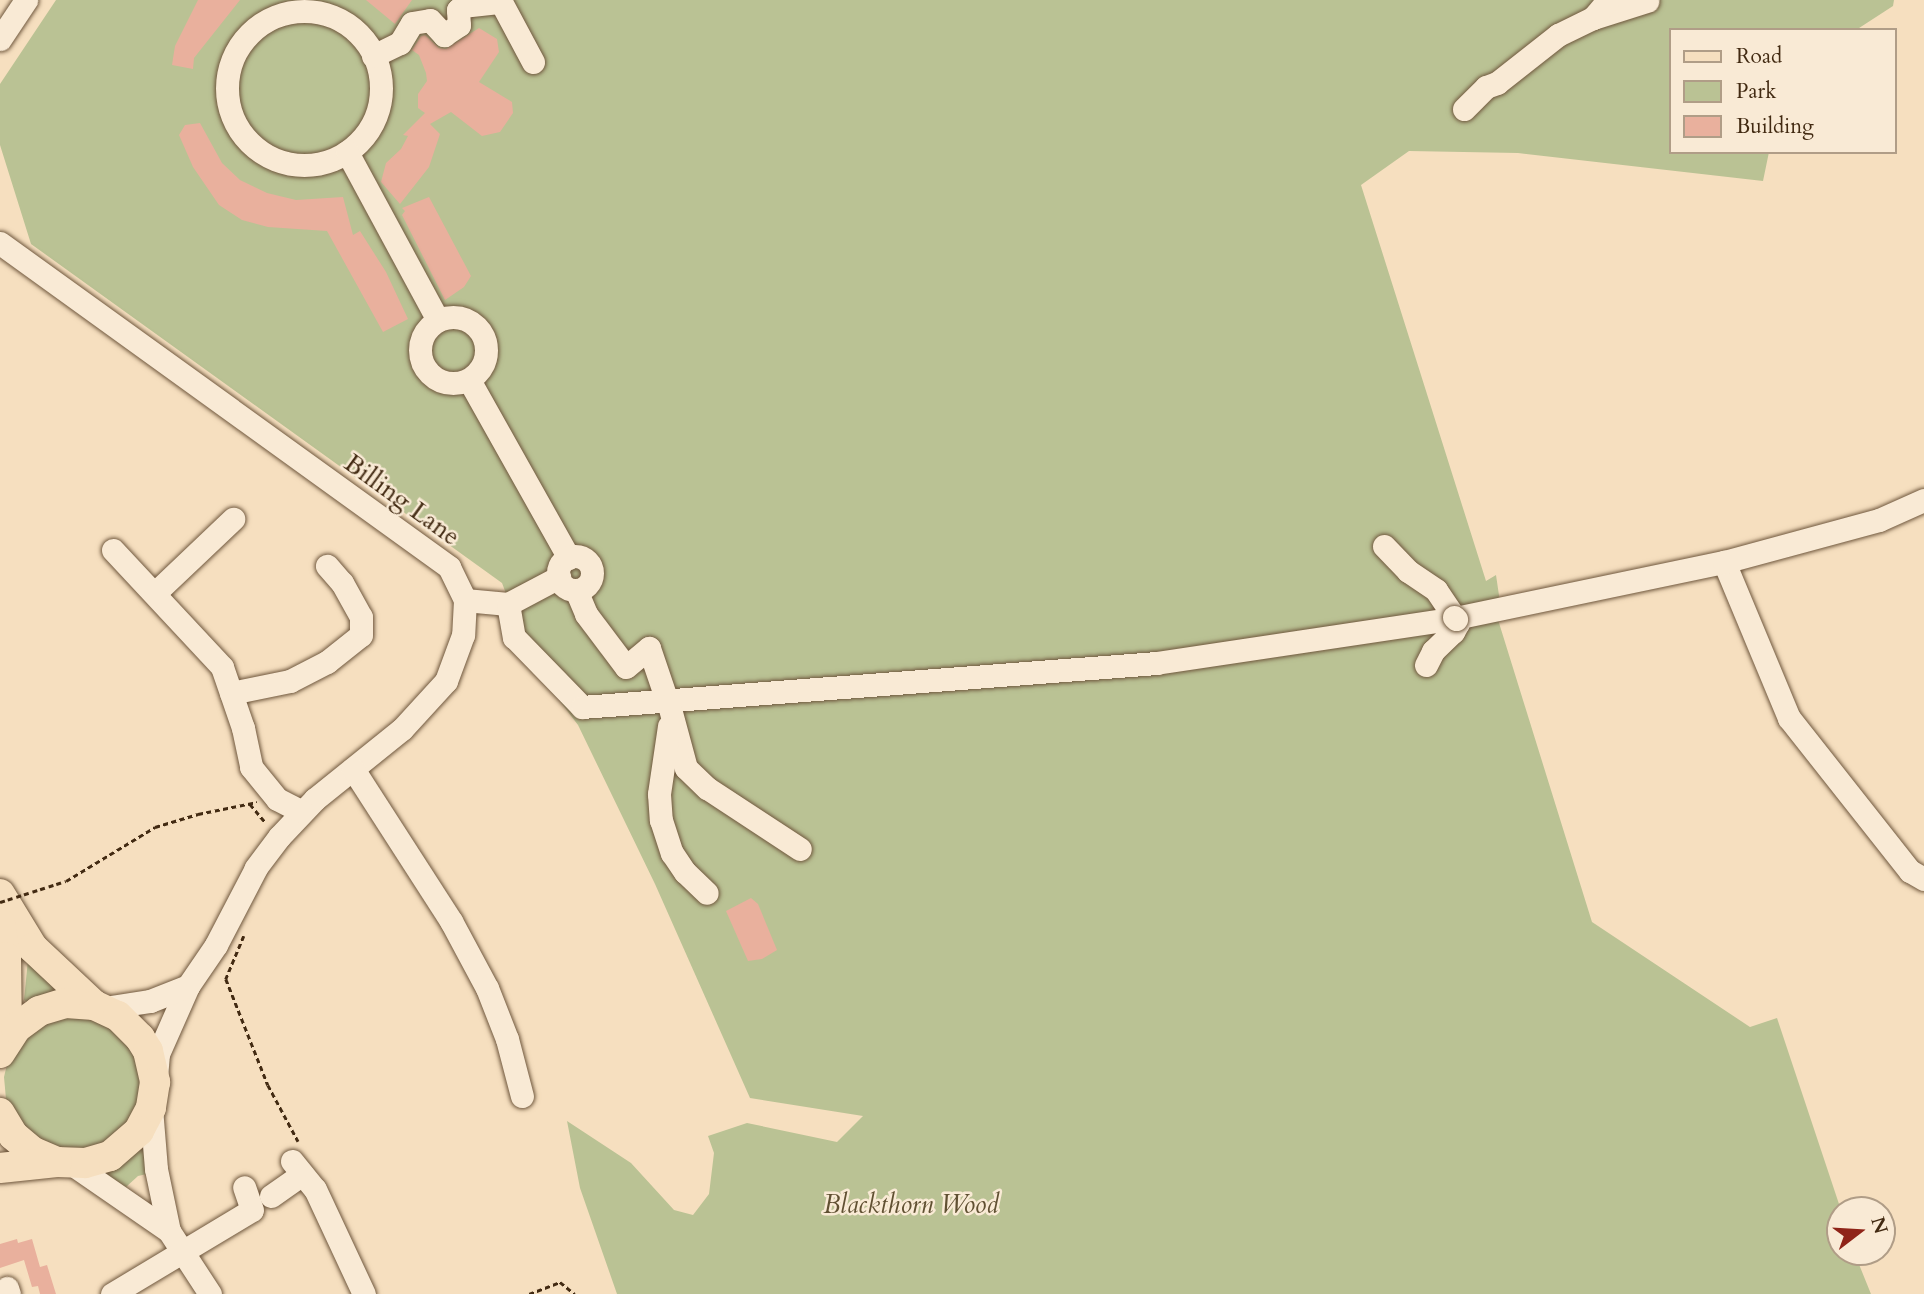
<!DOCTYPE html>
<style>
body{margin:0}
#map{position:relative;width:1924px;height:1294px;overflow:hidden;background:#f6dfbf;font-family:Cardo,serif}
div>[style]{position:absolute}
.green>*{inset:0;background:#bac294}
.building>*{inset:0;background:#e9b09d}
.path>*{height:2.5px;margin-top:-1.25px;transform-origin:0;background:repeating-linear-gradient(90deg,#422a12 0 5px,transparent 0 8.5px)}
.roads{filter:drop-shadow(0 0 2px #6f573d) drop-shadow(0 0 2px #6f573d)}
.minor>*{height:23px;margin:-11.5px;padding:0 11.5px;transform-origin:11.5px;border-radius:11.5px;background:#f9ead5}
.minor>.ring{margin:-11.5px;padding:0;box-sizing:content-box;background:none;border:23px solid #f9ead5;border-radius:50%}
.major>*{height:30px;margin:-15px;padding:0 15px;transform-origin:15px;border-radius:15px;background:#f6dfbf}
.path-bridge>*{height:2.5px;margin-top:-1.25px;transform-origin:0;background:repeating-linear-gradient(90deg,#422a12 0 5px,transparent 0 8.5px)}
.bridges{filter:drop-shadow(0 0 2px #6f573d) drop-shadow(0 0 2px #6f573d)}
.minor-bridge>*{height:23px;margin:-11.5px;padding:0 11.5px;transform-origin:11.5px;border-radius:11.5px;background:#f9ead5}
span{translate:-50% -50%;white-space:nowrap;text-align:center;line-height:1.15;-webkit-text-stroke:5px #f9ead5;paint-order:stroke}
.street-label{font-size:26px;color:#422a12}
.park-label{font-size:26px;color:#605032;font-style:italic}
.legend{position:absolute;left:1669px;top:28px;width:228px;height:126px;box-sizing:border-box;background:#f9ead5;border:2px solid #b09d87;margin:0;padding:9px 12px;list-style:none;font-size:21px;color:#422a12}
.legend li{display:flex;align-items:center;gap:14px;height:35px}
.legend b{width:35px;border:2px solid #b09d87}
.north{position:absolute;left:1826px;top:1196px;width:70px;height:70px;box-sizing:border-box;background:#f9ead5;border:2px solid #b09d87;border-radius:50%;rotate:73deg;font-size:19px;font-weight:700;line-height:28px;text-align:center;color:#422a12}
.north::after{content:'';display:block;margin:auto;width:24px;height:32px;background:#8f2418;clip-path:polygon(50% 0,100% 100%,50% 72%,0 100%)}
</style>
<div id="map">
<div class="green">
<i style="clip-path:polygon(56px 0,1894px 0,1893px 6px,1856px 30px,1670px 30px,1670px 152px,1769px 152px,1763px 181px,1518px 153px,1409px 151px,1361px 185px,1486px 581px,1496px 575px,1501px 609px,1495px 610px,1592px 922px,1750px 1027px,1777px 1018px,1841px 1210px,1840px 1252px,1854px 1252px,1871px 1294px,617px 1294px,580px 1188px,567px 1121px,631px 1163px,674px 1210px,693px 1215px,709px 1194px,714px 1153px,708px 1136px,747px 1123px,837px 1142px,863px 1116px,750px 1098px,655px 884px,578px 725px,534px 667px,502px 583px,31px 244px,0 145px,0 84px)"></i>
<i style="clip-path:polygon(28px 960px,62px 989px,27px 1002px,24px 1000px)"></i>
<i style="clip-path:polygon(80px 1012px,120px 1029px,143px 1068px,136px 1116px,100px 1148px,52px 1149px,15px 1120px,6px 1099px,4px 1077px,9px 1056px,37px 1022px)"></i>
<i style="clip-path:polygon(144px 1144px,151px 1173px,138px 1176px,126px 1187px,102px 1173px)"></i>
</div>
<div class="building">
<i style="clip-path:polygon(198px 0,240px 0,194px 58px,193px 69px,172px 65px,175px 46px)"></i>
<i style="clip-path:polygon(366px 0,412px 0,395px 24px)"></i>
<i style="clip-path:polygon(479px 28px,497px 39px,499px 52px,479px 82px,512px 102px,513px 113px,500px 132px,482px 136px,451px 112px,430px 124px,440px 134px,429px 167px,400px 204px,381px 182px,386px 163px,401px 149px,408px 136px,403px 135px,425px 113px,418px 108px,418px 94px,427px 81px,426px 73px,419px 55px,412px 50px,421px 36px,425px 35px,439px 48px,446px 49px)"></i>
<i style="clip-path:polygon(200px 123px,222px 163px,240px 180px,267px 193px,296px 200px,343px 197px,353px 235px,360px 231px,386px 272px,408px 319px,383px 332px,327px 231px,268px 227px,242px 220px,219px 205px,193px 167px,179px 135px,185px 125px)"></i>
<i style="clip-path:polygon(429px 197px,471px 276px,464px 287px,445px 300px,402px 215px,405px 211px,402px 208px)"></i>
<i style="clip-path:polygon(751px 898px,758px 904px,777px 950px,762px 959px,748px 961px,726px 911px)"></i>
<i style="clip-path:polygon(17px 1239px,18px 1243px,32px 1239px,40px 1267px,47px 1265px,56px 1294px,40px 1294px,38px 1286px,32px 1287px,24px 1260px,0 1268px,0 1244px)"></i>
</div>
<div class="path">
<i style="left:250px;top:804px;width:25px;rotate:50deg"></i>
<i style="left:66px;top:881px;width:104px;rotate:-31.2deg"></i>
<i style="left:155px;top:827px;width:45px;rotate:-16.8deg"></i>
<i style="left:198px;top:814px;width:60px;rotate:-11.5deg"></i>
<i style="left:244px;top:936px;width:47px;rotate:112.7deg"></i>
<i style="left:226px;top:979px;width:114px;rotate:68.4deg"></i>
<i style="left:268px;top:1085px;width:64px;rotate:61.8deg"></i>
<i style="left:529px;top:1294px;width:33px;rotate:-21deg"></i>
<i style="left:560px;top:1282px;width:19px;rotate:39deg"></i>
</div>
<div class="roads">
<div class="minor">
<i class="ring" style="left:227px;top:11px;width:131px;height:131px"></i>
<i style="left:1593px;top:18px;width:57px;rotate:-17.5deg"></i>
<i style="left:0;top:39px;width:47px;rotate:-56.3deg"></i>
<i style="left:373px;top:56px;width:30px;rotate:-26deg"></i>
<i style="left:400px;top:43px;width:23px;rotate:-59deg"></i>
<i style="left:412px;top:23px;width:18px;rotate:-9deg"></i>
<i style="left:430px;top:20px;width:21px;rotate:47deg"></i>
<i style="left:444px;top:35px;width:18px;rotate:-34deg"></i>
<i style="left:459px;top:25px;width:15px;rotate:-94deg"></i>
<i style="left:458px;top:10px;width:6px;rotate:-45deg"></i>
<i style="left:462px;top:6px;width:39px;rotate:-6deg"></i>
<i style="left:501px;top:2px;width:68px;rotate:61.9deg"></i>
<i style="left:1464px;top:109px;width:31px;rotate:-45deg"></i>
<i style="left:1486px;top:87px;width:12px;rotate:-20deg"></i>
<i style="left:1497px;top:83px;width:78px;rotate:-38.2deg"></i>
<i style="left:1558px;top:35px;width:39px;rotate:-26deg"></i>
<i style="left:1593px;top:18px;width:23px;rotate:-50deg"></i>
<i style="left:347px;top:152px;width:191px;rotate:61.6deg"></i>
<i style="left:0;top:243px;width:554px;rotate:35.81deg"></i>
<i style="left:449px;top:567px;width:37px;rotate:64deg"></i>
<i style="left:465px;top:600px;width:35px;rotate:93deg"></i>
<i style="left:463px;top:635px;width:49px;rotate:110.3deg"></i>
<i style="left:446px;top:681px;width:65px;rotate:132.5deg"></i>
<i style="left:402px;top:729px;width:112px;rotate:141.2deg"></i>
<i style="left:315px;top:799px;width:52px;rotate:133.5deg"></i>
<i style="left:279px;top:837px;width:39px;rotate:127deg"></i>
<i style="left:256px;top:868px;width:87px;rotate:117.5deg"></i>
<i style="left:216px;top:945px;width:50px;rotate:124.3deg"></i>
<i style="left:188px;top:986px;width:74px;rotate:113.8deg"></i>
<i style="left:158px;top:1054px;width:22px;rotate:95deg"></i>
<i class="ring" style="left:420px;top:317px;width:43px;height:43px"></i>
<i style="left:469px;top:380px;width:204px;rotate:60.7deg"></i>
<i style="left:1384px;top:546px;width:35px;rotate:46deg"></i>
<i style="left:1408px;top:571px;width:34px;rotate:34deg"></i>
<i style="left:1436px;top:590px;width:32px;rotate:56deg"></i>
<i style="left:113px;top:550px;width:160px;rotate:47deg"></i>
<i style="left:222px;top:667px;width:65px;rotate:71deg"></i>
<i style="left:243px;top:728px;width:40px;rotate:78deg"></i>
<i style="left:251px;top:767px;width:41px;rotate:50.9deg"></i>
<i style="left:277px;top:799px;width:28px;rotate:27deg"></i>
<i class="ring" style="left:558px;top:556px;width:11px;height:11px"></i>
<i style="left:1724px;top:562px;width:169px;rotate:67.4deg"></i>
<i style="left:1789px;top:718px;width:195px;rotate:51.7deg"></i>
<i style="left:1910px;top:871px;width:16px;rotate:30deg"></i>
<i style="left:576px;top:590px;width:26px;rotate:67deg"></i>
<i style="left:586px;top:614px;width:66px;rotate:53deg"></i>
<i style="left:626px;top:667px;width:30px;rotate:-40deg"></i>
<i style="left:649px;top:648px;width:50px;rotate:71.2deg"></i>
<i style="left:155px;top:593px;width:108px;rotate:-43.5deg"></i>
<i style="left:465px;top:600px;width:43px;rotate:5.3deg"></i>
<i style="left:508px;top:604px;width:58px;rotate:-27.9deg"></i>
<i style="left:508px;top:604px;width:34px;rotate:80deg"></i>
<i style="left:514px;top:637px;width:98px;rotate:45.8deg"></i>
<i style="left:582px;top:707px;width:576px;rotate:-4.38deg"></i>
<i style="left:1156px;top:663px;width:298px;rotate:-8.5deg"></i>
<i style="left:1451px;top:619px;width:279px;rotate:-11.8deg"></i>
<i style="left:1724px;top:562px;width:161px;rotate:-15.2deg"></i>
<i style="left:1879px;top:520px;width:49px;rotate:-24deg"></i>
<i style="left:1426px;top:665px;width:16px;rotate:-63deg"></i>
<i style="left:1433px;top:651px;width:28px;rotate:-44deg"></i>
<i style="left:1453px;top:632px;width:10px;rotate:-61deg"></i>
<i style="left:1458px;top:623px;width:4px;rotate:-117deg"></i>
<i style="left:231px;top:693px;width:60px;rotate:-11.5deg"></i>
<i style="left:290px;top:681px;width:42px;rotate:-27.2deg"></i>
<i style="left:327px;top:662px;width:43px;rotate:-38.5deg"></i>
<i style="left:361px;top:635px;width:18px;rotate:-90deg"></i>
<i style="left:361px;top:617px;width:39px;rotate:-119deg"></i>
<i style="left:342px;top:583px;width:23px;rotate:-131deg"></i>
<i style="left:669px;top:705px;width:65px;rotate:74.9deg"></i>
<i style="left:686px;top:768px;width:29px;rotate:44deg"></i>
<i style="left:707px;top:788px;width:111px;rotate:33.3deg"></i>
<i style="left:669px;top:726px;width:69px;rotate:98.4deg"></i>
<i style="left:659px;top:794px;width:26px;rotate:86deg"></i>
<i style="left:661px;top:820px;width:35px;rotate:72deg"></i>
<i style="left:672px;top:853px;width:23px;rotate:56deg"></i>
<i style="left:685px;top:872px;width:30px;rotate:44deg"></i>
<i style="left:353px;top:769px;width:181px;rotate:57.2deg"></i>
<i style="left:451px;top:921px;width:76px;rotate:61.8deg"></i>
<i style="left:487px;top:988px;width:55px;rotate:68.6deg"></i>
<i style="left:507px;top:1039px;width:59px;rotate:75.3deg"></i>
<i style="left:104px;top:1008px;width:47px;rotate:-8.7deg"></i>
<i style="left:150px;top:1001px;width:41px;rotate:-21.5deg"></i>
<i style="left:151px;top:1108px;width:61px;rotate:85.3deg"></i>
<i style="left:156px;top:1169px;width:63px;rotate:78.2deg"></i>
<i style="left:169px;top:1231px;width:75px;rotate:56.9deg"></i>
<i style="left:292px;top:1161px;width:36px;rotate:51deg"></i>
<i style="left:315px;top:1189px;width:116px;rotate:65deg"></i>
<i style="left:72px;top:1164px;width:118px;rotate:34.6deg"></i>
<i style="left:271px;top:1196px;width:38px;rotate:-35deg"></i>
<i style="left:7px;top:1288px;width:6px;rotate:72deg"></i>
<i style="left:112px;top:1294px;width:163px;rotate:-31deg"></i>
<i style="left:252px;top:1210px;width:24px;rotate:-109deg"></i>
</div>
<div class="major">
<i style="left:0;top:894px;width:63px;rotate:58.6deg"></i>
<i style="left:33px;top:948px;width:83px;rotate:43.1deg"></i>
<i style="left:0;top:923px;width:35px;rotate:80deg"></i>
<i style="left:6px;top:957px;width:82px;rotate:89.3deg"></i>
<i style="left:0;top:1053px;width:30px;rotate:-57deg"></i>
<i style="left:16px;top:1028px;width:29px;rotate:-36deg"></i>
<i style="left:39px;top:1011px;width:28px;rotate:-17deg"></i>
<i style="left:66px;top:1003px;width:28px;rotate:4deg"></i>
<i style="left:94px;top:1005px;width:26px;rotate:25deg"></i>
<i style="left:118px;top:1016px;width:31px;rotate:45deg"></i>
<i style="left:140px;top:1038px;width:15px;rotate:58deg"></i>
<i style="left:148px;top:1051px;width:32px;rotate:77deg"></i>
<i style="left:155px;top:1082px;width:26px;rotate:99deg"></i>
<i style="left:151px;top:1108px;width:26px;rotate:118deg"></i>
<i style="left:139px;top:1131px;width:38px;rotate:139deg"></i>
<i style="left:110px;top:1156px;width:26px;rotate:164deg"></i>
<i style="left:85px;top:1163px;width:28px;rotate:-178deg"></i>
<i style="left:57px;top:1162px;width:26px;rotate:-157deg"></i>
<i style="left:33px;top:1152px;width:26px;rotate:-140deg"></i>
<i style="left:13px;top:1135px;width:26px;rotate:-121deg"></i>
<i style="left:0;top:1168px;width:57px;rotate:-6deg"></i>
</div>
</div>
<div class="path-bridge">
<i style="left:0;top:902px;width:69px;rotate:-17.7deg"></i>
</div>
<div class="bridges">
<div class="minor-bridge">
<i style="left:1454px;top:617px;width:3px;rotate:45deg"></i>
</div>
</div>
<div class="street-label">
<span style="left:402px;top:500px;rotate:36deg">Billing Lane</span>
</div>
<div class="park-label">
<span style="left:911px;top:1205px">Blackthorn Wood</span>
</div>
<ul class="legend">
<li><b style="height:9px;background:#f6dfbf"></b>Road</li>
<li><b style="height:19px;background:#bac294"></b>Park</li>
<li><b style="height:19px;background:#e9b09d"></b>Building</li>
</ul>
<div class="north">N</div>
</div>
